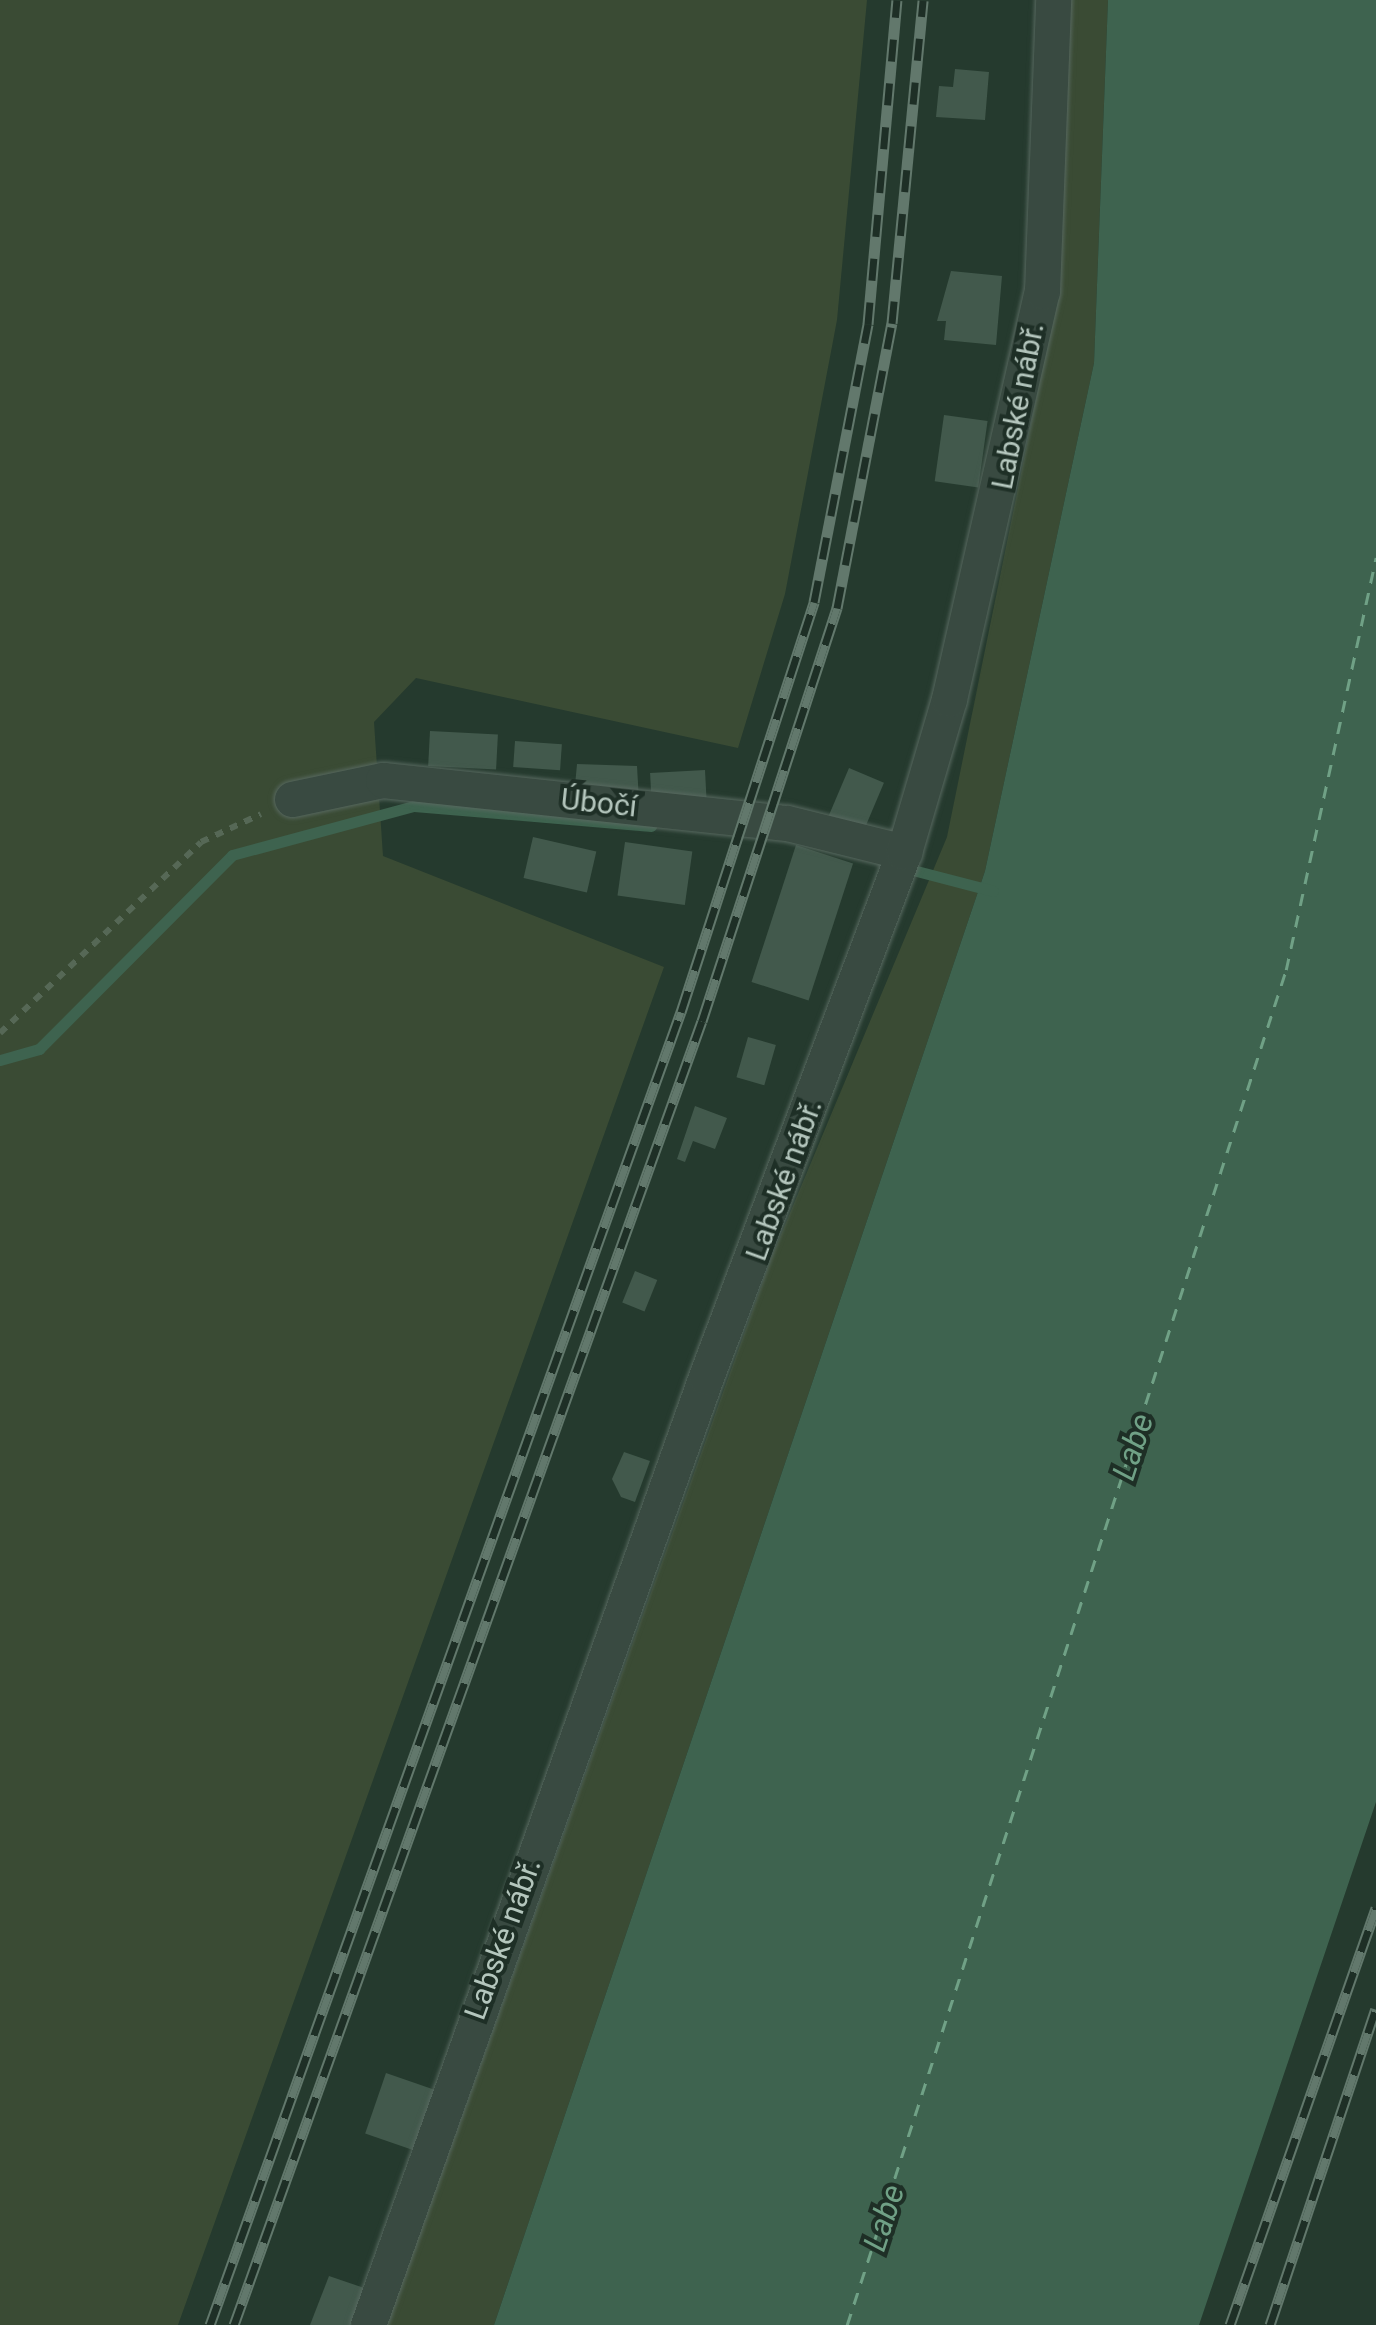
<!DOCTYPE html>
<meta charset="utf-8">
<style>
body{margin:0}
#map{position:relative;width:1376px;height:2325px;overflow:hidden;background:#253a2e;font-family:Roboto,sans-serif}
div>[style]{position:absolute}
.green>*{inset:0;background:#3a4b34}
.water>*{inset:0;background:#3e634f}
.stream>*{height:11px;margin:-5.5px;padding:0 5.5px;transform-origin:5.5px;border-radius:5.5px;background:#3e634f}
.ferry>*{height:2.5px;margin-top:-1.25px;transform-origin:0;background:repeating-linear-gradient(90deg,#70a186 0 12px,transparent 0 22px)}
.building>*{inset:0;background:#42594c;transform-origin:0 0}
.path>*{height:6px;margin-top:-3px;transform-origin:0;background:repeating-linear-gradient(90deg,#566856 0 8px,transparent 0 16px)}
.roads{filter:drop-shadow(0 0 2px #57685f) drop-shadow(0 0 2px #57685f)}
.street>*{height:35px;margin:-17.5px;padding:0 17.5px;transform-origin:17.5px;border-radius:17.5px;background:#394a41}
.rail>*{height:11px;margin-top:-5.5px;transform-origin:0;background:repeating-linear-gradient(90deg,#1e2f26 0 22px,#62786c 0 44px);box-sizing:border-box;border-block:2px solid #62786c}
span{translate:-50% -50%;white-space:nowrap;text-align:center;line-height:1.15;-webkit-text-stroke:8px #1e2f26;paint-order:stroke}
.street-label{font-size:30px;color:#b4c6bd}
.water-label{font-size:32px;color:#70a186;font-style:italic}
</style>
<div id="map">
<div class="green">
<i style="clip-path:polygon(0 0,867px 0,837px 320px,785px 594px,738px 748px,416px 678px,374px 722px,383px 856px,664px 967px,178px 2325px,0 2325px)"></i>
<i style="clip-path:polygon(1065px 0,1108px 0,1094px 363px,985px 871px,494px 2325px,387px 2325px,772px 1256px,947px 837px,1055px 306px)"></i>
</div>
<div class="water">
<i style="clip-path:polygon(1108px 0,1376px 0,1376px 1802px,1199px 2325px,494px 2325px,985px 871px,1094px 363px)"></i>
</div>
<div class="stream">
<i style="left:905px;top:868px;width:91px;rotate:14.6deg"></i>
<i style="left:0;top:1060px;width:41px;rotate:-15.8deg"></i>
<i style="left:39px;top:1049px;width:274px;rotate:-45.1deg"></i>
<i style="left:232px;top:855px;width:188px;rotate:-15.1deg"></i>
<i style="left:414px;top:806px;width:238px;rotate:4.8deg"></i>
</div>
<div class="ferry">
<i style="left:847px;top:2325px;width:1424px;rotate:-72.05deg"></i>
<i style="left:1286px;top:970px;width:422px;rotate:-77.7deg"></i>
</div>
<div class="building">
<i style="clip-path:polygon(955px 69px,989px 72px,985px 120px,936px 117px,939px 86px,953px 87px)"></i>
<i style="clip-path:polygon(951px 271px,1002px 276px,996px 345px,944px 340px,946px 321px,937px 321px)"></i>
<i style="left:944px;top:415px;width:44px;height:67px;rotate:8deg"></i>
<i style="left:430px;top:731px;width:68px;height:35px;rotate:3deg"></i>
<i style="left:515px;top:741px;width:47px;height:26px;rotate:4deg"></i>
<i style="clip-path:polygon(577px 764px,637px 766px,639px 801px,574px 796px)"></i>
<i style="left:849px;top:768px;width:38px;height:59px;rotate:23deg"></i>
<i style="left:705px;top:770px;width:33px;height:55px;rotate:87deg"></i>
<i style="left:533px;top:837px;width:65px;height:42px;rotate:13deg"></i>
<i style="left:625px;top:842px;width:68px;height:54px;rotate:8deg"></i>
<i style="left:796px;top:845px;width:60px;height:144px;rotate:18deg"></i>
<i style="left:748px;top:1037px;width:29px;height:42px;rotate:16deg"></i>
<i style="clip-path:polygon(695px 1106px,727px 1118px,715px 1149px,693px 1141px,685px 1162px,677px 1159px)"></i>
<i style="left:635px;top:1271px;width:24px;height:34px;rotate:22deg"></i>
<i style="clip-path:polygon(624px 1452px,650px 1461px,635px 1502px,621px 1497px,612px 1479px)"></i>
<i style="left:386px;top:2073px;width:52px;height:64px;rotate:19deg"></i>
<i style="clip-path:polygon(329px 2276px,370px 2290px,358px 2325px,310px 2325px)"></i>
</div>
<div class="path">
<i style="left:0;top:1033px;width:277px;rotate:-43.5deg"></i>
<i style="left:201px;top:842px;width:66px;rotate:-25deg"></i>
</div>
<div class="roads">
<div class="street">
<i style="left:292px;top:799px;width:93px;rotate:-11.8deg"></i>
<i style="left:383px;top:780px;width:406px;rotate:6.1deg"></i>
<i style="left:787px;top:823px;width:121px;rotate:13.9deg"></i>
<i style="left:368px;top:2325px;width:1006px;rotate:-70.38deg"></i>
<i style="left:706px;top:1377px;width:561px;rotate:-69.34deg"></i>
<i style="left:904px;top:852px;width:159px;rotate:-73.6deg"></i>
<i style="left:949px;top:699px;width:418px;rotate:-77.2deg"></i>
<i style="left:1042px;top:291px;width:291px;rotate:-87.8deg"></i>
</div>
</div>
<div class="rail">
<i style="left:210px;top:2325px;width:1395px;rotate:-70.27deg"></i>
<i style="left:681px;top:1012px;width:431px;rotate:-72deg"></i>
<i style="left:814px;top:602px;width:283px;rotate:-79deg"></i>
<i style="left:868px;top:324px;width:325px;rotate:-84.9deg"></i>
<i style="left:234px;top:2325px;width:1385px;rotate:-70.26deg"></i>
<i style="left:702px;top:1021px;width:435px;rotate:-71.9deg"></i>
<i style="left:837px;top:608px;width:290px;rotate:-79.1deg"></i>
<i style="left:892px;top:323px;width:324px;rotate:-84.5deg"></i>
<i style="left:1230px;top:2325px;width:442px;rotate:-70.7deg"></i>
<i style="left:1270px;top:2325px;width:333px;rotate:-71.5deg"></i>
</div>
<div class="street-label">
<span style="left:1018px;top:406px;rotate:-79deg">Labské nábř.</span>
<span style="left:599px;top:803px;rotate:6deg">Úbočí</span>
<span style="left:784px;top:1180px;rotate:-70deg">Labské nábř.</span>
<span style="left:503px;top:1939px;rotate:-70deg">Labské nábř.</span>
</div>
<div class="water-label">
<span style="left:1133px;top:1447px;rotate:-72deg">Labe</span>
<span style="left:884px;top:2218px;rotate:-72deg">Labe</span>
</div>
</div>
